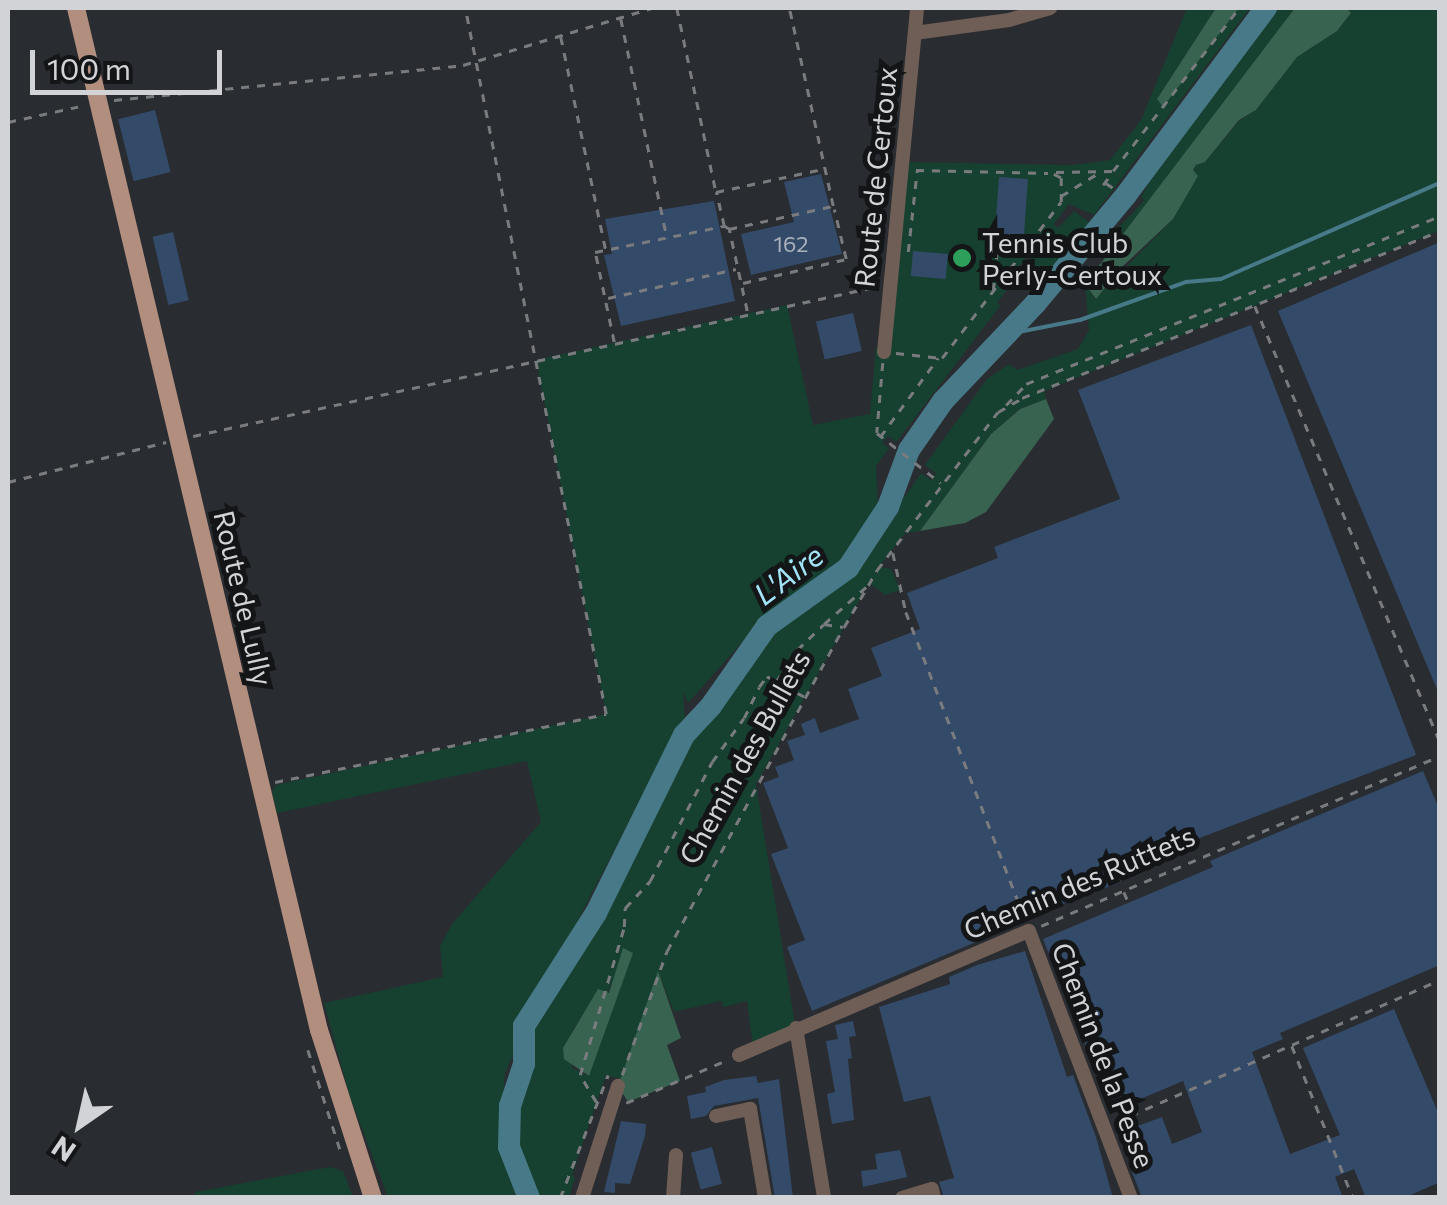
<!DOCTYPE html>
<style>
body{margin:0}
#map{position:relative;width:1447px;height:1205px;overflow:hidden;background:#292c31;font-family:Commissioner,sans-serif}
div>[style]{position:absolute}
.green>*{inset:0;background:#16402f}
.forest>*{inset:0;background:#386350}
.stream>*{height:4px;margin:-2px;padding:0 2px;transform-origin:2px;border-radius:2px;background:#487988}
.river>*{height:22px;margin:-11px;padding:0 11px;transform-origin:11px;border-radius:11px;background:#487988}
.building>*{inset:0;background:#334b69;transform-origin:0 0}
.path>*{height:2.5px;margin-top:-1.25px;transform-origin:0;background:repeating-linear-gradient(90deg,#797b7f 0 8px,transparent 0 16px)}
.minor>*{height:14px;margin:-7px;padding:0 7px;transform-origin:7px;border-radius:7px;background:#6f5e56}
.major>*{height:18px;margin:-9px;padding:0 9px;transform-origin:9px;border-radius:9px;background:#b18e7e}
.dots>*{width:28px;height:28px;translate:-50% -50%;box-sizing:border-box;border:5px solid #131517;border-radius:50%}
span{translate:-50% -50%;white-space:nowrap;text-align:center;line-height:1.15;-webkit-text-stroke:10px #131517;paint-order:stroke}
.number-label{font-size:22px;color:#aab1bb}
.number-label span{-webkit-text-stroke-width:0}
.street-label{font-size:28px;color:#d1d3d6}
.poi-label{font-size:28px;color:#d1d3d6}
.left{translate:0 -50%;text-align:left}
.water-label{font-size:30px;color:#a4e4f8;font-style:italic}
.frame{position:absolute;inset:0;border:10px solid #d1d3d6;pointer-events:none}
.north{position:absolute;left:30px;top:1075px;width:100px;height:100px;-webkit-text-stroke:8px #131517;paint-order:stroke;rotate:214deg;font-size:28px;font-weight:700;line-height:40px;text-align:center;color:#d1d3d6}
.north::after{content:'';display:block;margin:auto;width:35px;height:45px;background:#d1d3d6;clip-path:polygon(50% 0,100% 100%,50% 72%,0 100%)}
.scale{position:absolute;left:30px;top:50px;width:192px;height:45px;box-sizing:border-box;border:5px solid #d1d3d6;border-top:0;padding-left:12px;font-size:30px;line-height:35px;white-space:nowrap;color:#d1d3d6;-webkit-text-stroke:8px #131517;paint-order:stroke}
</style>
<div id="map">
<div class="green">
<i style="clip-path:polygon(1187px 8px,1216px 8px,1157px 99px,1163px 106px,1239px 8px,1250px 8px,1094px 215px,1069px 204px,1054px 224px,1058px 228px,1074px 211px,1092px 224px,1074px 246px,1057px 264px,1041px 272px,1025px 268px,1032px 257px,1028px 255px,1005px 285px,1008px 288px,997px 303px,1000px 306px,911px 423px,896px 442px,888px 436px,882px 443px,889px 448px,876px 466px,878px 507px,841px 564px,794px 600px,769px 612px,688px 703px,683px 692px,685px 722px,678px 727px,580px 916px,570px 947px,517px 1021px,515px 1050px,505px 1073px,501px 1127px,519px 1197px,388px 1197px,350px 1097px,324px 1003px,443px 977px,440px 946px,452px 924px,541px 822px,527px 761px,277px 813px,272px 792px,276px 785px,294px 781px,606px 714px,536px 360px,787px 305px,813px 425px,870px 414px,876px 348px,889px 349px,908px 162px,1072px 165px,1110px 160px,1141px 120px)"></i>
<i style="clip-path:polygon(1279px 8px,1295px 8px,1108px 255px,1100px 247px,1144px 201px,1141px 197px,1150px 181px)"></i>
<i style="clip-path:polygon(evenodd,1346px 8px,1439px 8px,1439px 231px,1044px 391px,1046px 399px,1019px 409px,991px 434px,920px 531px,905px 533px,879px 567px,891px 569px,900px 590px,885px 595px,869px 583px,756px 784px,795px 1025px,753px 1046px,747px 1001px,724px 1007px,721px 1001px,674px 1012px,658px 972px,621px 1079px,606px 1075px,572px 1175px,575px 1178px,569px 1197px,542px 1197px,528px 1181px,514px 1138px,516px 1102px,529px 1065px,534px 1021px,601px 921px,698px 730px,718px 711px,770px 630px,836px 586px,861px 560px,921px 473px,931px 480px,936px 473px,925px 465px,987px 379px,1009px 364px,1017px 370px,1078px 349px,1089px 330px,1085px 284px,1095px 299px,1173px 219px,1196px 165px,1205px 162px,1240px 120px,1256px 110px,1297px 57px,1337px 31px,1351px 13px,1346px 8px,612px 981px,606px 1021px,588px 1076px,572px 1068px,572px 1032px,598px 990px,608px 994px,612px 981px)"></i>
<i style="clip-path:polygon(330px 1167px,343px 1171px,353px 1197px,196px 1197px,195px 1192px)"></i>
</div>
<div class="forest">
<i style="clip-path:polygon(1216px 8px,1239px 8px,1163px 107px,1157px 99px)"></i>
<i style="clip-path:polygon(1295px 8px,1346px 8px,1351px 13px,1337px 31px,1297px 57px,1256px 110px,1239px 120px,1205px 162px,1196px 165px,1193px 170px,1198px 176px,1173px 219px,1121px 268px,1096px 299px,1085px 284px)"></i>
<i style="clip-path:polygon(1046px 399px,1054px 419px,986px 512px,965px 523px,920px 531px,991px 434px,1020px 409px)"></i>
<i style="clip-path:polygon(623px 948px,633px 953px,589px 1076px,564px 1059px,563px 1048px,598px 989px,609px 993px)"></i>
<i style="clip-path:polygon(658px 971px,681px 1038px,667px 1045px,680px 1081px,628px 1102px,618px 1086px)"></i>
</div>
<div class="stream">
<i style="left:1008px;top:334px;width:73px;rotate:-11deg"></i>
<i style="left:1080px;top:320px;width:113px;rotate:-19.7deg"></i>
<i style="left:1186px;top:282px;width:35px;rotate:-5deg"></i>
<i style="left:1221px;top:279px;width:239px;rotate:-23.7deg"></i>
</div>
<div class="river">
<i style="left:529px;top:1198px;width:55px;rotate:-111.4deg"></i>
<i style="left:509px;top:1147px;width:41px;rotate:-88.6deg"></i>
<i style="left:510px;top:1106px;width:44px;rotate:-71.6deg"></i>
<i style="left:524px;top:1064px;width:38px;rotate:-90deg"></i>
<i style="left:524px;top:1026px;width:134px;rotate:-57.5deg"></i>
<i style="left:596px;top:913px;width:199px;rotate:-63.7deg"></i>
<i style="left:684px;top:735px;width:40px;rotate:-47deg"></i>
<i style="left:711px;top:706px;width:98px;rotate:-55deg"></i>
<i style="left:767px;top:626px;width:100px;rotate:-35.6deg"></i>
<i style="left:848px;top:568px;width:73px;rotate:-56.7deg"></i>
<i style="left:888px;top:507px;width:61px;rotate:-69.8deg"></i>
<i style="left:909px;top:450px;width:60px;rotate:-55.2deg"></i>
<i style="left:943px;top:401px;width:134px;rotate:-46.5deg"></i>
<i style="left:1035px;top:304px;width:142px;rotate:-50.1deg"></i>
<i style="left:1126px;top:195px;width:234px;rotate:-53.2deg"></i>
</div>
<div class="building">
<i style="left:155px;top:110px;width:64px;height:38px;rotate:76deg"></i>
<i style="clip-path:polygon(821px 174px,842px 254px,751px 275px,741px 234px,794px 222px,784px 182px)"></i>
<i style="left:999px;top:177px;width:29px;height:58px;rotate:4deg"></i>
<i style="clip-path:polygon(714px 201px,735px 301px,621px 326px,604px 255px,612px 254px,605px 219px)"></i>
<i style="left:173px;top:232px;width:70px;height:21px;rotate:77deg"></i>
<i style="clip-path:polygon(1440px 242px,1440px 694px,1439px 694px,1278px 311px)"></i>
<i style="left:913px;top:251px;width:35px;height:25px;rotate:5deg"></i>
<i style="left:853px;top:313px;width:39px;height:38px;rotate:77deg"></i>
<i style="clip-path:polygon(1251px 325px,1416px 755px,1116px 870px,1121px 882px,981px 935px,983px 939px,812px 1011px,787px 947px,805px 940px,771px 854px,788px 848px,763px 783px,779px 777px,775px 767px,794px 760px,787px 741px,805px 735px,801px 724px,815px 718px,820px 733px,859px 719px,848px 689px,882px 676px,871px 648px,920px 629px,907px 593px,998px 558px,994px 547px,1120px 499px,1078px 390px)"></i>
<i style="clip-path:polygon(1423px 771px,1440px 811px,1440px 965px,1280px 1033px,1283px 1039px,1252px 1052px,1290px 1154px,1340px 1135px,1303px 1048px,1394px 1009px,1440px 1117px,1440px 1182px,1404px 1198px,1366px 1198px,1354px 1169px,1335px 1177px,1343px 1198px,1142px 1198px,1128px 1161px,1134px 1159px,1124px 1131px,1162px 1117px,1172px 1144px,1202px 1132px,1183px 1081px,1112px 1111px,1043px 939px,1213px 867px,1210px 861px)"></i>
<i style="clip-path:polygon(1025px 951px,1067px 1077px,1073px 1075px,1096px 1137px,1113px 1198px,944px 1198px,939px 1182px,954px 1178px,930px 1096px,904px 1102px,879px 1007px,950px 984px,949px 977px,977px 965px)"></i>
<i style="clip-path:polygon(853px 1021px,856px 1036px,849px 1037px,852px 1058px,848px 1059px,854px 1120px,832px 1124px,827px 1094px,835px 1092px,826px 1041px,838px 1039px,835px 1025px)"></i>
<i style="clip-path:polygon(756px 1076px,758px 1083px,779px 1079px,793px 1198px,775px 1198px,758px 1098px,714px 1106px,706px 1116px,691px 1119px,687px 1096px,706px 1092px,705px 1087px,724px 1080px)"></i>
<i style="clip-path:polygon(621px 1121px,646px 1124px,645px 1136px,630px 1184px,615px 1183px,615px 1193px,604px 1192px)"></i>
<i style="left:712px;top:1147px;width:38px;height:22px;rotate:75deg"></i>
<i style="clip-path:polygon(900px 1150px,907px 1177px,863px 1187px,861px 1171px,877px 1169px,875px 1154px)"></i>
</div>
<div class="path">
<i style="left:677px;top:8px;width:188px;rotate:78deg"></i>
<i style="left:621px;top:19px;width:224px;rotate:78.1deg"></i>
<i style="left:561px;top:37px;width:218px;rotate:78.1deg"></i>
<i style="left:114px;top:100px;width:351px;rotate:-5.7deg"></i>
<i style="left:463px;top:65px;width:197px;rotate:-16.8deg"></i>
<i style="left:8px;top:122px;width:75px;rotate:-12.4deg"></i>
<i style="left:916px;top:170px;width:132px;rotate:1.3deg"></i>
<i style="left:1056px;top:172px;width:57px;rotate:-1deg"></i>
<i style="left:1113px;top:171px;width:206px;rotate:-52.3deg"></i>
<i style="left:1106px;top:183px;width:12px;rotate:35deg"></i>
<i style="left:1103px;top:185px;width:14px;rotate:-54deg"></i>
<i style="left:1061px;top:196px;width:46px;rotate:-31.6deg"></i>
<i style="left:729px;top:229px;width:6px;rotate:-149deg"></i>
<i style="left:724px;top:226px;width:35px;rotate:-103deg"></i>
<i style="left:716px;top:192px;width:108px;rotate:-12.2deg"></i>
<i style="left:908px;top:252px;width:81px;rotate:-83.7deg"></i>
<i style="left:743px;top:283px;width:106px;rotate:-13.1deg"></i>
<i style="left:846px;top:259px;width:51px;rotate:-103.5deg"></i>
<i style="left:993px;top:291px;width:49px;rotate:-84.2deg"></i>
<i style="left:998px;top:242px;width:28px;rotate:6deg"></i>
<i style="left:608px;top:298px;width:131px;rotate:-12.8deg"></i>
<i style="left:1255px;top:306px;width:474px;rotate:67deg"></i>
<i style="left:747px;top:311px;width:84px;rotate:-102.4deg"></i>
<i style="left:729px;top:229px;width:107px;rotate:-12.5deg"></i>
<i style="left:833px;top:206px;width:203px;rotate:-102.5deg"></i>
<i style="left:614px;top:342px;width:92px;rotate:-101.9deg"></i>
<i style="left:595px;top:252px;width:132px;rotate:-11.4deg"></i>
<i style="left:896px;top:353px;width:46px;rotate:6.2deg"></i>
<i style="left:942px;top:358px;width:196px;rotate:-52.7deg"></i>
<i style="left:1061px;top:202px;width:24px;rotate:-90deg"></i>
<i style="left:1061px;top:178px;width:11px;rotate:-153deg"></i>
<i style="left:883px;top:363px;width:70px;rotate:94.9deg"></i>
<i style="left:877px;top:433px;width:81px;rotate:38deg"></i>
<i style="left:1006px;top:405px;width:29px;rotate:-46deg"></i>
<i style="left:1026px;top:384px;width:447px;rotate:-22.1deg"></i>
<i style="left:193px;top:436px;width:702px;rotate:-12.33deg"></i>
<i style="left:880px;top:437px;width:98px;rotate:-53.7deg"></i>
<i style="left:8px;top:482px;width:163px;rotate:-14.2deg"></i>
<i style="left:893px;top:553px;width:60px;rotate:77.6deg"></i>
<i style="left:906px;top:612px;width:327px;rotate:68.8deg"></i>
<i style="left:824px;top:624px;width:56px;rotate:-41.4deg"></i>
<i style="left:804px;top:697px;width:32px;rotate:-152deg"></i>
<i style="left:776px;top:682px;width:38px;rotate:-57deg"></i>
<i style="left:797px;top:650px;width:37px;rotate:-44deg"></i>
<i style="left:824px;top:624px;width:19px;rotate:9deg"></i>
<i style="left:275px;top:782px;width:338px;rotate:-11.6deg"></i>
<i style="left:606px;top:714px;width:720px;rotate:-101.29deg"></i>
<i style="left:1124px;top:892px;width:12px;rotate:66deg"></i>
<i style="left:1041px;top:926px;width:434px;rotate:-23.1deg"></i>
<i style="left:1292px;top:1046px;width:164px;rotate:68.1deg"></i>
<i style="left:308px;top:1050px;width:107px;rotate:72.1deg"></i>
<i style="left:622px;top:1075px;width:132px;rotate:-70.1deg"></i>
<i style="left:667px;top:951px;width:369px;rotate:-61.4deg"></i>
<i style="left:844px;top:627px;width:66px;rotate:-59.9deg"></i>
<i style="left:877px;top:570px;width:199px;rotate:-52.6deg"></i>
<i style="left:998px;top:412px;width:28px;rotate:-30deg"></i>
<i style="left:1022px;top:398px;width:450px;rotate:-21.8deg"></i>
<i style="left:596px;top:1102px;width:31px;rotate:-121deg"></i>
<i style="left:580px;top:1075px;width:154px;rotate:-73.4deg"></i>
<i style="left:624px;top:927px;width:19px;rotate:-87deg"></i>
<i style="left:625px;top:908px;width:37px;rotate:-47deg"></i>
<i style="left:650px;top:881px;width:134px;rotate:-62.5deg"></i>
<i style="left:712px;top:762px;width:54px;rotate:-54deg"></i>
<i style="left:744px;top:718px;width:34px;rotate:-64deg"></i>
<i style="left:759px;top:687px;width:14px;rotate:-54deg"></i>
<i style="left:767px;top:676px;width:11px;rotate:34deg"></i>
<i style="left:626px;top:1103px;width:112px;rotate:-23.1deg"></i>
<i style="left:1116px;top:1122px;width:354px;rotate:-23.7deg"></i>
<i style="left:560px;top:1198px;width:132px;rotate:-68.7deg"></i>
</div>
<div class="minor">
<i style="left:915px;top:33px;width:95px;rotate:-7.9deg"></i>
<i style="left:1009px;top:20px;width:43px;rotate:-16.3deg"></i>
<i style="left:884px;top:352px;width:346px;rotate:-84.5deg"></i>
<i style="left:796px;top:1028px;width:172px;rotate:80.6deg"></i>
<i style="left:739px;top:1055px;width:315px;rotate:-23.2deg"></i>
<i style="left:1029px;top:931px;width:286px;rotate:69.1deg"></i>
<i style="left:716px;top:1116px;width:35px;rotate:-12deg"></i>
<i style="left:750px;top:1109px;width:90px;rotate:80.4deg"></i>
<i style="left:582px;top:1198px;width:118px;rotate:-72.2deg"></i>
<i style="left:673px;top:1198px;width:43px;rotate:-86deg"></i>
<i style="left:902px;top:1198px;width:31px;rotate:-17deg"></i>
<i style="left:932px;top:1189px;width:9px;rotate:77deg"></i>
</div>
<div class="major">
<i style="left:76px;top:8px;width:1050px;rotate:76.63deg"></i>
<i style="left:319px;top:1030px;width:176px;rotate:72.2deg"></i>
</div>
<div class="dots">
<i style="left:962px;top:258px;background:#2e9e5b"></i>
</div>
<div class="number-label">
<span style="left:791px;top:244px">162</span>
</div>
<div class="street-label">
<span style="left:875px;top:177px;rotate:-84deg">Route de Certoux</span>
<span style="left:244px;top:598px;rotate:77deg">Route de Lully</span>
<span style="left:744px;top:757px;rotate:-61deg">Chemin des Bullets</span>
<span style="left:1079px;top:882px;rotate:-23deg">Chemin des Ruttets</span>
<span style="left:1104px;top:1055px;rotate:69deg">Chemin de la Pesse</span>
</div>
<div class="poi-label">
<span class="left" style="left:982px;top:258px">Tennis Club<br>Perly-Certoux</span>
</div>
<div class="water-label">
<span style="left:788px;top:574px;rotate:-37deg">L'Aire</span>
</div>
<div class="frame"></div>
<div class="north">N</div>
<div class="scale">100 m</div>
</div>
